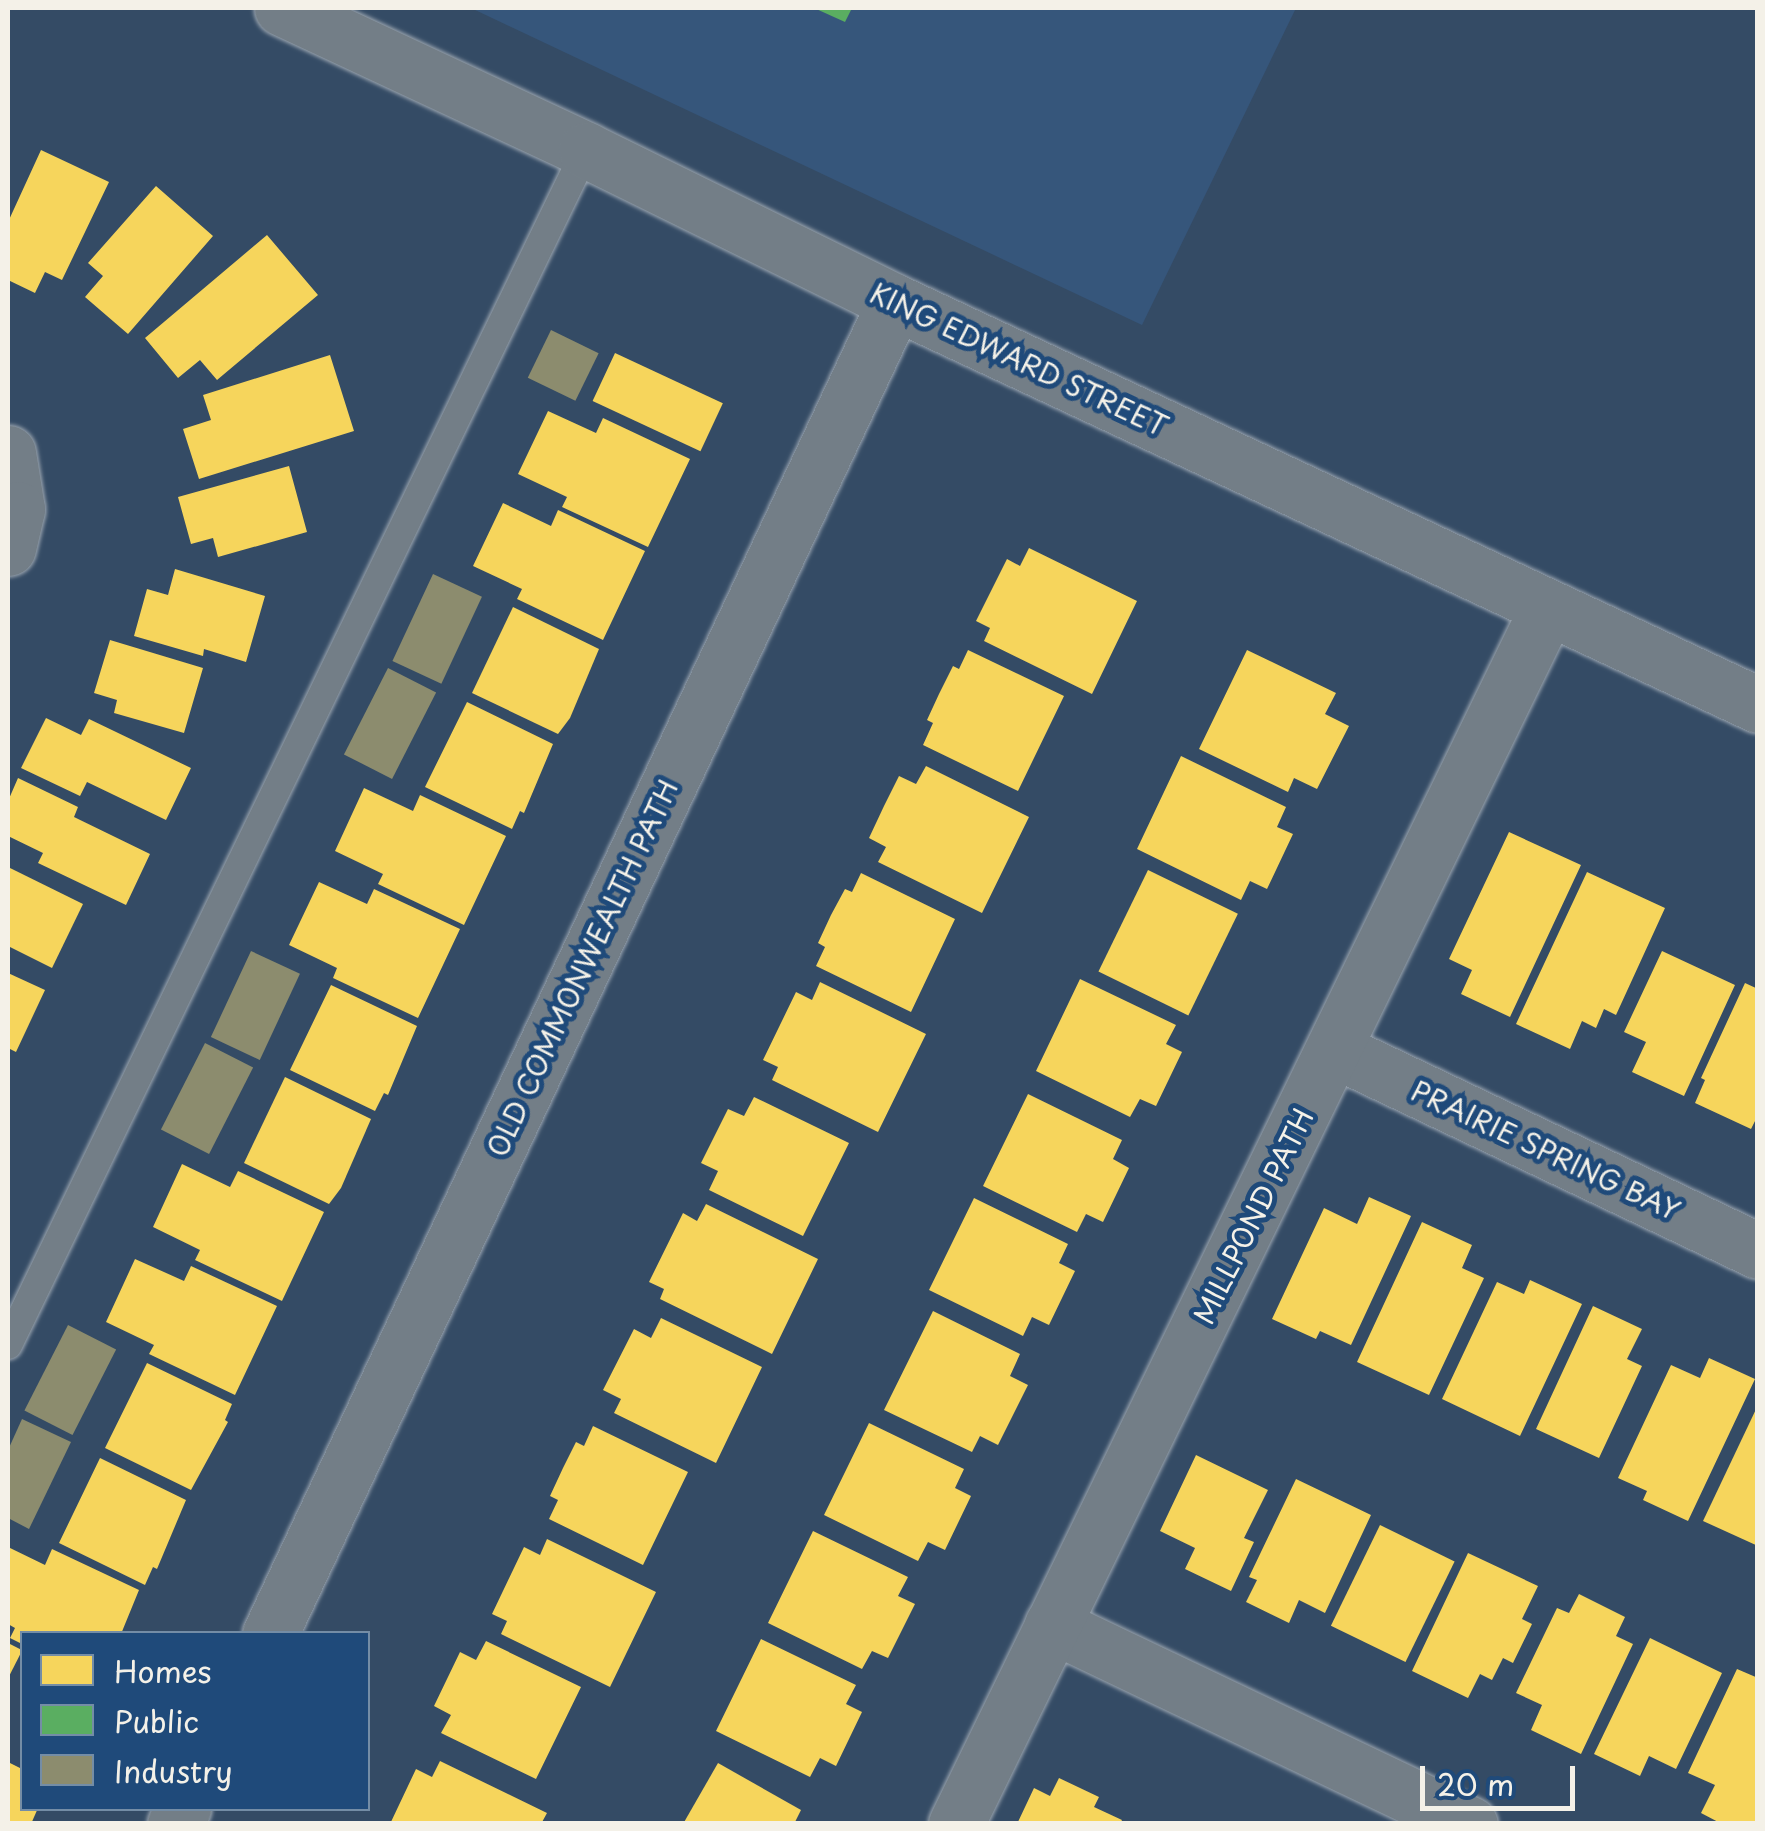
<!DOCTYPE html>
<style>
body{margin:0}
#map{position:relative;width:1765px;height:1831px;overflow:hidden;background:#344b65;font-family:"Playpen Sans",sans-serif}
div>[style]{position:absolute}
.built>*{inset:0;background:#36567b}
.homes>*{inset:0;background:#f6d55c;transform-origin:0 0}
.public>*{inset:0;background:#5aae61}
.industry>*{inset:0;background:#8c8c6e;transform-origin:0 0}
.roads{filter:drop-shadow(0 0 2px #9ba5af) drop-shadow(0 0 2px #9ba5af)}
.service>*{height:28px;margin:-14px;padding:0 14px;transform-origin:14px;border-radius:14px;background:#737e87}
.minor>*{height:55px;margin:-27.5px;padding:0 27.5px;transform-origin:27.5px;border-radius:27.5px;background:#737e87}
.tertiary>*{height:55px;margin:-27.5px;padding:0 27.5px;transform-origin:27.5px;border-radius:27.5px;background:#737e87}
span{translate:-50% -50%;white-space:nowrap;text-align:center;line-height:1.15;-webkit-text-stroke:10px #1f4a7a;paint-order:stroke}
.street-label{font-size:28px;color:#f4f1e8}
.frame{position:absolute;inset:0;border:10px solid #f4f1e8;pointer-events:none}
.legend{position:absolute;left:20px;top:1631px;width:350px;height:180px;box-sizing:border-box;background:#1f4a7a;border:2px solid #748da6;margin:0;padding:12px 18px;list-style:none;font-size:30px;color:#f4f1e8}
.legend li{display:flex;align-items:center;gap:20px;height:50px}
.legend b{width:50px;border:2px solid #748da6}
.scale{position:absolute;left:1420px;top:1766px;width:155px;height:45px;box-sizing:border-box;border:5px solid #f4f1e8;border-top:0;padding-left:12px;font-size:30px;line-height:35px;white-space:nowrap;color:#f4f1e8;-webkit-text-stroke:8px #1f4a7a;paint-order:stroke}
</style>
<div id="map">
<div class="built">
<i style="clip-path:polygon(471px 8px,1296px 8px,1142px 325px)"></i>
</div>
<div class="homes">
<i style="clip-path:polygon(41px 150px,109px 182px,62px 280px,45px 272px,35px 293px,8px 280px,8px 222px)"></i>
<i style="clip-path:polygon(156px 186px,213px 236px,128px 334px,85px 297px,103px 276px,88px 263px)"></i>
<i style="clip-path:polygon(267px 235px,318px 295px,217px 380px,200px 360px,178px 378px,145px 338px)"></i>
<i style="left:615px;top:353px;width:119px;height:53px;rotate:25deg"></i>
<i style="clip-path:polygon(330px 355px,354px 431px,199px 479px,183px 429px,211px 420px,203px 395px)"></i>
<i style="clip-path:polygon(548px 411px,596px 433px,603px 418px,690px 459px,648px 547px,562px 507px,567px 497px,518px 474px)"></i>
<i style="clip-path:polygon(289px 466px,307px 532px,218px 557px,213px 538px,191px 544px,178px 497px)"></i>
<i style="clip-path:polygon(503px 503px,551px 526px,558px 510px,645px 551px,603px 640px,517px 599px,522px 589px,473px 566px)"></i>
<i style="clip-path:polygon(1029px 548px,1137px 601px,1092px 694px,984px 641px,990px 628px,976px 621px,1007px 559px,1020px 566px)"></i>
<i style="clip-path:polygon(175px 569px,265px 596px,246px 662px,204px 649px,203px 656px,134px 636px,147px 589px,168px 595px)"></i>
<i style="clip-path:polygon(513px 607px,599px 649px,570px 718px,558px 734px,472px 693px)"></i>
<i style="clip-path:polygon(110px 640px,203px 668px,184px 733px,114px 713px,117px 700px,94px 693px)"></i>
<i style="clip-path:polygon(968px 650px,1064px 696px,1018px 791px,923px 745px,933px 723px,927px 720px,939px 694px,953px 666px,959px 669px)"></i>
<i style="clip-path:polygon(1247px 650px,1336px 693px,1325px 714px,1349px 726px,1317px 789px,1294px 778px,1288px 792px,1199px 749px)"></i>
<i style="clip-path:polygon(467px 702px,553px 744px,524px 813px,520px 811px,512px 829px,425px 787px)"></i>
<i style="clip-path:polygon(46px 718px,81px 735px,89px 719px,191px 768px,166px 820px,87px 782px,80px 796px,21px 768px)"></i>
<i style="clip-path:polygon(1181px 756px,1286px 807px,1277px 827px,1293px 834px,1267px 889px,1250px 881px,1241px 900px,1137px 849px)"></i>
<i style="clip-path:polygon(926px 766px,1029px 817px,982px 913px,878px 862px,886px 847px,869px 838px,884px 806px,899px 776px,916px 784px)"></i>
<i style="clip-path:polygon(18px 778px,78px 807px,74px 817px,150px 854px,126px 905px,38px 863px,43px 853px,8px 836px,8px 801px)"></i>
<i style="clip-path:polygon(364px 788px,413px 811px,420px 795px,506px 836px,464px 925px,378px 884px,383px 874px,335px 851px)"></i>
<i style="clip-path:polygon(1509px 832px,1581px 865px,1510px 1017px,1461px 994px,1472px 970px,1449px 959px)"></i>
<i style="clip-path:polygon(8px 867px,83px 904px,52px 968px,8px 946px)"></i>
<i style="left:1148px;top:870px;width:100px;height:113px;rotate:26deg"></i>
<i style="clip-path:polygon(1587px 872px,1665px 908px,1616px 1015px,1604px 1009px,1596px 1028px,1582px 1021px,1570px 1049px,1516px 1024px)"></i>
<i style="clip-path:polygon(861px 873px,955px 919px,911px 1012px,816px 966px,825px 947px,818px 943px,831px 915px,845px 889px,852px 892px)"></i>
<i style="clip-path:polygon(319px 882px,367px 904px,374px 889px,460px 929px,418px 1018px,333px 978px,337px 968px,289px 945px)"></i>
<i style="clip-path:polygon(1662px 951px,1735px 985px,1684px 1096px,1632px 1072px,1646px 1042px,1624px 1032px)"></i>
<i style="clip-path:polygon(8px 973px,45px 990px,16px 1052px,8px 1048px)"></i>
<i style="clip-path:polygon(1080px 979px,1176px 1025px,1166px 1044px,1182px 1052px,1156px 1106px,1140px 1099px,1130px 1117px,1036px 1071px)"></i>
<i style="clip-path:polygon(820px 982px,926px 1034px,878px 1132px,772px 1080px,778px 1067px,763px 1060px,796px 992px,812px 1000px)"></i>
<i style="clip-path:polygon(1745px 983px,1758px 989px,1758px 1115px,1751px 1129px,1695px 1103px,1705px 1080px,1701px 1078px)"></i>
<i style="clip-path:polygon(331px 985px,417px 1026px,388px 1095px,384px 1093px,375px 1111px,290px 1070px)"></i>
<i style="clip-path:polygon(285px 1077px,371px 1119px,341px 1188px,329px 1204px,244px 1163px)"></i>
<i style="clip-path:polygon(1028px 1094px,1122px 1140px,1113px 1159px,1129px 1168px,1103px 1222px,1086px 1214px,1077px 1232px,983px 1186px)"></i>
<i style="clip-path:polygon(754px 1097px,849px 1143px,803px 1236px,709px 1190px,718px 1171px,701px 1163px,728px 1109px,744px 1116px)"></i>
<i style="clip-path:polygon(182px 1164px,230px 1187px,238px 1171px,324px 1212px,282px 1301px,195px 1260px,200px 1250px,153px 1227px)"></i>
<i style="clip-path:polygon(1369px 1197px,1411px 1216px,1351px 1345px,1320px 1331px,1316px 1339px,1272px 1319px,1324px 1208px,1357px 1224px)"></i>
<i style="clip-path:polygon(974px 1198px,1068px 1244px,1059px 1263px,1075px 1271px,1049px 1325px,1032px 1317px,1023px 1336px,929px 1290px)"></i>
<i style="clip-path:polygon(706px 1204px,818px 1259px,772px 1354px,660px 1299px,664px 1289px,649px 1282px,683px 1213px,697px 1221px)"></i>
<i style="clip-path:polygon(1422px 1222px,1472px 1245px,1462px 1268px,1484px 1278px,1429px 1395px,1357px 1362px)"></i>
<i style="clip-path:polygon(135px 1259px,184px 1281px,191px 1266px,277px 1306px,235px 1395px,149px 1354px,154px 1345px,106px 1322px)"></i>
<i style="clip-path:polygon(1530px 1280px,1582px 1304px,1520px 1436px,1442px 1399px,1497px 1282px,1524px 1294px)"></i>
<i style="clip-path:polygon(1593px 1306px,1642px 1329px,1627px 1359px,1642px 1366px,1599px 1458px,1536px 1429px)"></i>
<i style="clip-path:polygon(933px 1311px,1020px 1354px,1010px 1376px,1028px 1385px,998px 1445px,980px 1436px,972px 1452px,884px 1410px)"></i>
<i style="clip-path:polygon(661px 1318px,762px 1367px,716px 1463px,614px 1413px,621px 1399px,603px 1390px,634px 1329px,651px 1338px)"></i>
<i style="clip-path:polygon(1709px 1358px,1755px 1379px,1688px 1521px,1643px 1500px,1647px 1491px,1618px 1478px,1671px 1365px,1700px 1378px)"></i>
<i style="clip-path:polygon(147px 1363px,232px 1404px,225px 1420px,228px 1422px,191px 1490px,105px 1448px)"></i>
<i style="clip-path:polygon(1758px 1405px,1758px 1546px,1703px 1521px)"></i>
<i style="clip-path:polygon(869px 1423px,964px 1469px,955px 1488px,971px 1496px,945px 1550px,928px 1542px,918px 1561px,824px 1515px)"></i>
<i style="clip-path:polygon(593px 1426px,688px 1472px,643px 1565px,549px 1519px,558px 1500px,550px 1496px,563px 1468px,576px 1442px,584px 1446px)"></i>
<i style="clip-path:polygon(1196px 1455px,1268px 1490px,1244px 1538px,1254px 1542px,1231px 1591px,1185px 1569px,1195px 1548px,1160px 1531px)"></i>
<i style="clip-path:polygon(100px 1458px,186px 1500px,157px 1569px,153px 1567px,145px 1585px,59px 1543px)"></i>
<i style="clip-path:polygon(1296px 1479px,1371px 1515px,1325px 1613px,1299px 1600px,1289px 1623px,1246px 1602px,1257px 1580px,1249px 1577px)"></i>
<i style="left:1380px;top:1525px;width:83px;height:112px;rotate:26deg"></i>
<i style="clip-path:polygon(813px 1531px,908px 1577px,898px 1596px,915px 1604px,888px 1658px,872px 1651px,862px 1669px,768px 1623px)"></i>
<i style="clip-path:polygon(547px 1539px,656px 1592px,610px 1687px,501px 1634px,507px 1621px,492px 1614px,524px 1547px,540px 1555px)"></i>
<i style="clip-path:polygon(8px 1547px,45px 1565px,52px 1549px,139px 1590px,121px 1634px,22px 1634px,22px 1644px,10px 1638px,15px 1628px,8px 1624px)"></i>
<i style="clip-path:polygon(1468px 1553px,1538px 1586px,1522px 1619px,1532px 1624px,1513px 1663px,1503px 1658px,1492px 1680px,1480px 1674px,1468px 1698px,1412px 1671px)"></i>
<i style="clip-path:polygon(1579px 1594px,1625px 1617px,1616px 1636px,1633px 1644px,1581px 1754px,1531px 1730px,1542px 1705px,1516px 1693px,1557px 1608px,1569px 1613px)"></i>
<i style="clip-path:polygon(1650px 1638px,1722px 1673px,1676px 1769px,1649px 1756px,1640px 1776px,1594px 1754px)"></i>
<i style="clip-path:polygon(761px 1639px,856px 1685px,846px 1704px,862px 1712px,836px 1766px,820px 1758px,810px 1777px,716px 1731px)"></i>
<i style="clip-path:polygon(486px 1641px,581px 1687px,536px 1779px,441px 1733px,451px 1715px,434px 1706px,460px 1652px,476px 1660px)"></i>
<i style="left:8px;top:1643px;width:16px;height:110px;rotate:27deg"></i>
<i style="clip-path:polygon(1737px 1669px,1758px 1678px,1758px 1824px,1722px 1824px,1701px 1813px,1715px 1785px,1688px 1773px)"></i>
<i style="clip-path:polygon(440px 1761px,547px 1813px,541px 1824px,390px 1824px,416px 1769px,432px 1777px)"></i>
<i style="clip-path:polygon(8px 1762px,22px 1769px,22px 1808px,38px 1808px,31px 1824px,8px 1824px)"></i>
<i style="clip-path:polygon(718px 1763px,801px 1810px,794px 1824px,683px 1824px)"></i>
<i style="clip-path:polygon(1059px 1778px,1099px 1797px,1094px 1807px,1122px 1820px,1120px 1824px,1017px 1824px,1034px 1788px,1050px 1796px)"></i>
</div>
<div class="public">
<i style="clip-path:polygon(814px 8px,852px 8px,845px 22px)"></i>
</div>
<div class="industry">
<i style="left:551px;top:330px;width:53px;height:53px;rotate:26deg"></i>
<i style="left:433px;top:574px;width:54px;height:96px;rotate:25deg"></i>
<i style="left:388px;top:668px;width:54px;height:97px;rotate:27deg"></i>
<i style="left:251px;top:951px;width:54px;height:95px;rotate:25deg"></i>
<i style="left:205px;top:1043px;width:54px;height:97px;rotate:27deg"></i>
<i style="left:68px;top:1325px;width:54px;height:96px;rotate:27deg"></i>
<i style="clip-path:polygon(22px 1419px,71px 1442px,29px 1529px,8px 1518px,8px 1450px)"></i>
</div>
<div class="roads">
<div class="service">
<i style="left:8px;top:1345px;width:1327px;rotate:-64.19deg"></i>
</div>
<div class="minor">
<i style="left:8px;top:453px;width:57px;rotate:80.9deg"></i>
<i style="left:17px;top:509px;width:40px;rotate:103deg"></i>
<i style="left:1335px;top:1050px;width:468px;rotate:25.4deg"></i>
<i style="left:1052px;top:1625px;width:463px;rotate:25.5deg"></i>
<i style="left:956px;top:1824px;width:1353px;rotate:-64.06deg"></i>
</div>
<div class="tertiary">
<i style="left:282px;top:8px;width:336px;rotate:25deg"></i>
<i style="left:586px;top:150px;width:344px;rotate:26.2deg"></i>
<i style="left:895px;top:302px;width:952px;rotate:25.03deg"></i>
<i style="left:270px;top:1634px;width:1471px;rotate:-64.86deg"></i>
<i style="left:175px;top:1824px;width:18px;rotate:-63deg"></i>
</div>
</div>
<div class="street-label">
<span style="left:1019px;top:359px;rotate:25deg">KING EDWARD STREET</span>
<span style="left:582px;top:968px;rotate:-65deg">OLD COMMONWEALTH PATH</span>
<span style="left:1546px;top:1150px;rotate:25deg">PRAIRIE SPRING BAY</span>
<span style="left:1253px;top:1216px;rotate:-64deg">MILLPOND PATH</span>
</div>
<div class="frame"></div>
<ul class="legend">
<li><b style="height:28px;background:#f6d55c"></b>Homes</li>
<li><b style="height:28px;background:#5aae61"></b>Public</li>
<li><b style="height:28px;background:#8c8c6e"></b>Industry</li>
</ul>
<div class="scale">20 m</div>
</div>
